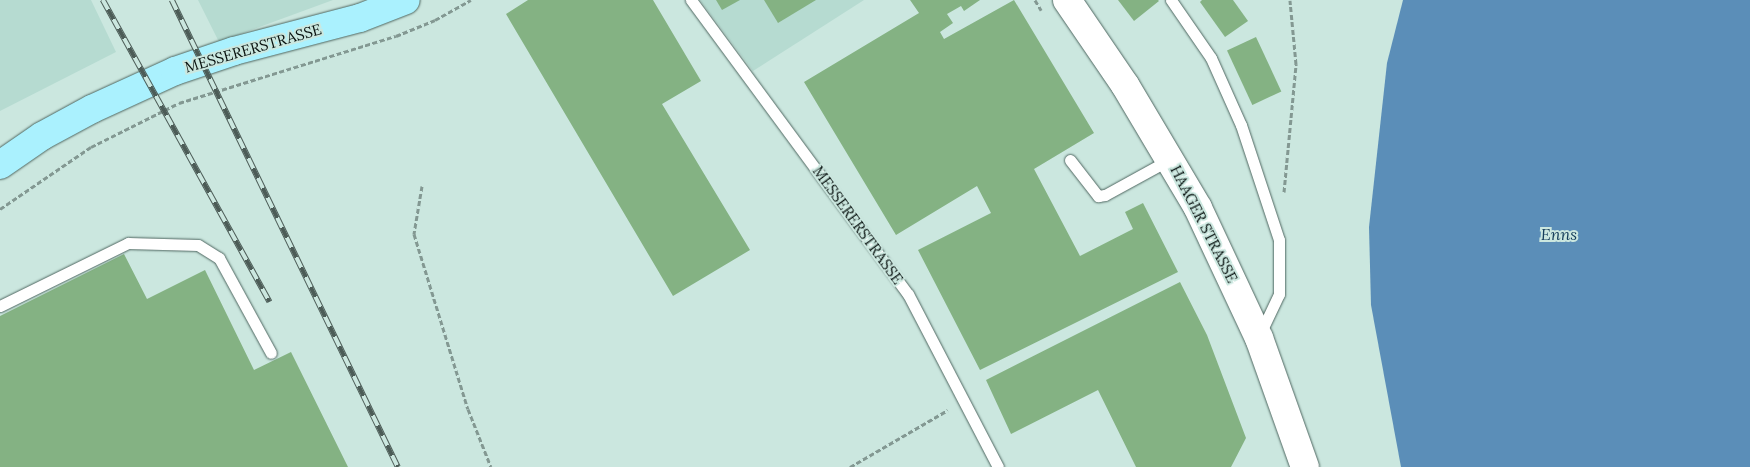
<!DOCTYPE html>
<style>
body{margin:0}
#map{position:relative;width:1750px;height:467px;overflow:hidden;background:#cbe7df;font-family:Lora,serif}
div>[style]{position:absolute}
.built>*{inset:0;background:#b6dbd1}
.water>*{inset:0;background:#5b8eb8}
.building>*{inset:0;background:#84b283;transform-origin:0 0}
.path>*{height:3px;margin-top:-1.5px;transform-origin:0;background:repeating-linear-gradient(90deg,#839892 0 5px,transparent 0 7.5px)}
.roads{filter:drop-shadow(0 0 1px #4f6761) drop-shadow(0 0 1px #4f6761)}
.service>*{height:11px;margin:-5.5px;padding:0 5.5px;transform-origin:5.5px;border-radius:5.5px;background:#fff}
.tertiary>*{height:28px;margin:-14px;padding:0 14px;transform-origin:14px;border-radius:14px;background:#fff}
.primary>*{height:28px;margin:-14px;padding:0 14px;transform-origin:14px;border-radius:14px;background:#aaf1fe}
.rail>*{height:5.5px;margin-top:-2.75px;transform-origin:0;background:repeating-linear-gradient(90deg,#cbe7df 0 11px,#4c5c57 0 22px);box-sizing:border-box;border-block:1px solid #4c5c57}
span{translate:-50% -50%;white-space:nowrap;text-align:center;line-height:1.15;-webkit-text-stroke:4px #cbe7df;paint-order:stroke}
.street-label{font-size:15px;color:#07100e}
.water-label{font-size:16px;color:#153d5a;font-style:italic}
</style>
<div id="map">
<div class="built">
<i style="clip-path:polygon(0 0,91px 0,116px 52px,0 111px)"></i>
<i style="clip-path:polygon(198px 0,333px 0,219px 42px)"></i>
<i style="clip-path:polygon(700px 0,864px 0,753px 71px)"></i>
</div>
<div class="water">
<i style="clip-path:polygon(1403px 0,1750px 0,1750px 467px,1401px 467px,1371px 305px,1369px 227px,1387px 63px)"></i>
</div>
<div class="building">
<i style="clip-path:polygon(528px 0,653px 0,701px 81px,662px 104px,750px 250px,673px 296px,506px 14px)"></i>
<i style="clip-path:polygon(716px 0,740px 0,722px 10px)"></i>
<i style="clip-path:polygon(764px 0,816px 0,778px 23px)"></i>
<i style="clip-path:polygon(910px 0,980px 0,964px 11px,961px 6px,947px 14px,953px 23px,940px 32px,944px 39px,1014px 0,1094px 133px,1034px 169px,1080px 256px,1133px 229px,1125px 212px,1143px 203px,1178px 272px,980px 370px,918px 250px,991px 213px,977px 186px,896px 235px,804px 82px,919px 13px)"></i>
<i style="clip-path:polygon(1118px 0,1158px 0,1159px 1px,1134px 21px)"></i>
<i style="clip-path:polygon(1202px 0,1233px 0,1248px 21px,1225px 37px,1200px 2px)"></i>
<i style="left:1256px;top:37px;width:60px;height:32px;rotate:65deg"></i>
<i style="clip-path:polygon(124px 254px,147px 299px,205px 270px,254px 370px,291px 352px,348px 467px,0 467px,0 316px)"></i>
<i style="clip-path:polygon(1180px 282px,1207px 335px,1246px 438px,1231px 467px,1136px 467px,1098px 390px,1011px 434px,986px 380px)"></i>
</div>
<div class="path">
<i style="left:1035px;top:0;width:12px;rotate:59deg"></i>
<i style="left:422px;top:186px;width:49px;rotate:99.5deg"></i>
<i style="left:414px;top:234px;width:183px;rotate:72.9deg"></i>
<i style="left:468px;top:409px;width:62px;rotate:68.4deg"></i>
<i style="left:1284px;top:192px;width:129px;rotate:-84.6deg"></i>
<i style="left:1296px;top:64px;width:64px;rotate:-95.4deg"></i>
<i style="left:0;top:209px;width:110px;rotate:-34.3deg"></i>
<i style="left:91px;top:147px;width:98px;rotate:-26.6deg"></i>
<i style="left:179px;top:103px;width:227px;rotate:-17.2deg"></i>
<i style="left:396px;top:36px;width:42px;rotate:-22.3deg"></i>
<i style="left:435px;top:20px;width:41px;rotate:-29.1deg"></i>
<i style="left:850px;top:467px;width:113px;rotate:-30.2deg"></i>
</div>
<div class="roads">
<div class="service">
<i style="left:691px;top:0;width:365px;rotate:53.6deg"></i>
<i style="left:908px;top:294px;width:195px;rotate:62.5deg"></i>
<i style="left:1171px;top:0;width:70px;rotate:55.4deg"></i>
<i style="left:1211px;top:58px;width:73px;rotate:65.9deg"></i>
<i style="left:1241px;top:125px;width:121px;rotate:71.7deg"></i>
<i style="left:1279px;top:240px;width:54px;rotate:90deg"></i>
<i style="left:1279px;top:294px;width:44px;rotate:115.4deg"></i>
<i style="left:1070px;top:160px;width:46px;rotate:52.1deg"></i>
<i style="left:1098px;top:196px;width:7px;rotate:-8deg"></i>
<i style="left:1105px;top:195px;width:73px;rotate:-28.7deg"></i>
<i style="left:0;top:306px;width:143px;rotate:-26.2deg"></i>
<i style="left:128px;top:243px;width:70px;rotate:1.6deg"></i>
<i style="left:198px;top:245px;width:25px;rotate:32deg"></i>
<i style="left:219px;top:258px;width:108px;rotate:61.3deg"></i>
</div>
<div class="tertiary">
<i style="left:1067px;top:0;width:103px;rotate:55.7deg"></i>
<i style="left:1125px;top:85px;width:143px;rotate:59.3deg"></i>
<i style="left:1198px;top:208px;width:144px;rotate:64.9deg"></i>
<i style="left:1259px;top:338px;width:137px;rotate:70.4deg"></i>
</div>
<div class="primary">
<i style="left:0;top:165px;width:51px;rotate:-34.6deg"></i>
<i style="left:42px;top:136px;width:57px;rotate:-28.4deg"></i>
<i style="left:92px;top:109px;width:91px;rotate:-24.6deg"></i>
<i style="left:175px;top:71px;width:62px;rotate:-18.7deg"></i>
<i style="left:234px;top:51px;width:130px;rotate:-14.7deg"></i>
<i style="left:360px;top:18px;width:49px;rotate:-21.4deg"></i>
</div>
</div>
<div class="rail">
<i style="left:103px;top:0;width:345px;rotate:61.1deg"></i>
<i style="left:172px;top:0;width:519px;rotate:64.18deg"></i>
</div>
<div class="street-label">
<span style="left:253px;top:48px;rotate:-16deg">MESSERERSTRASSE</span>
<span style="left:1204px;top:224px;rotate:63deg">HAAGER STRASSE</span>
<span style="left:858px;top:225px;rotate:54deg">MESSERERSTRASSE</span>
</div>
<div class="water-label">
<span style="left:1559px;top:234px">Enns</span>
</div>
</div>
